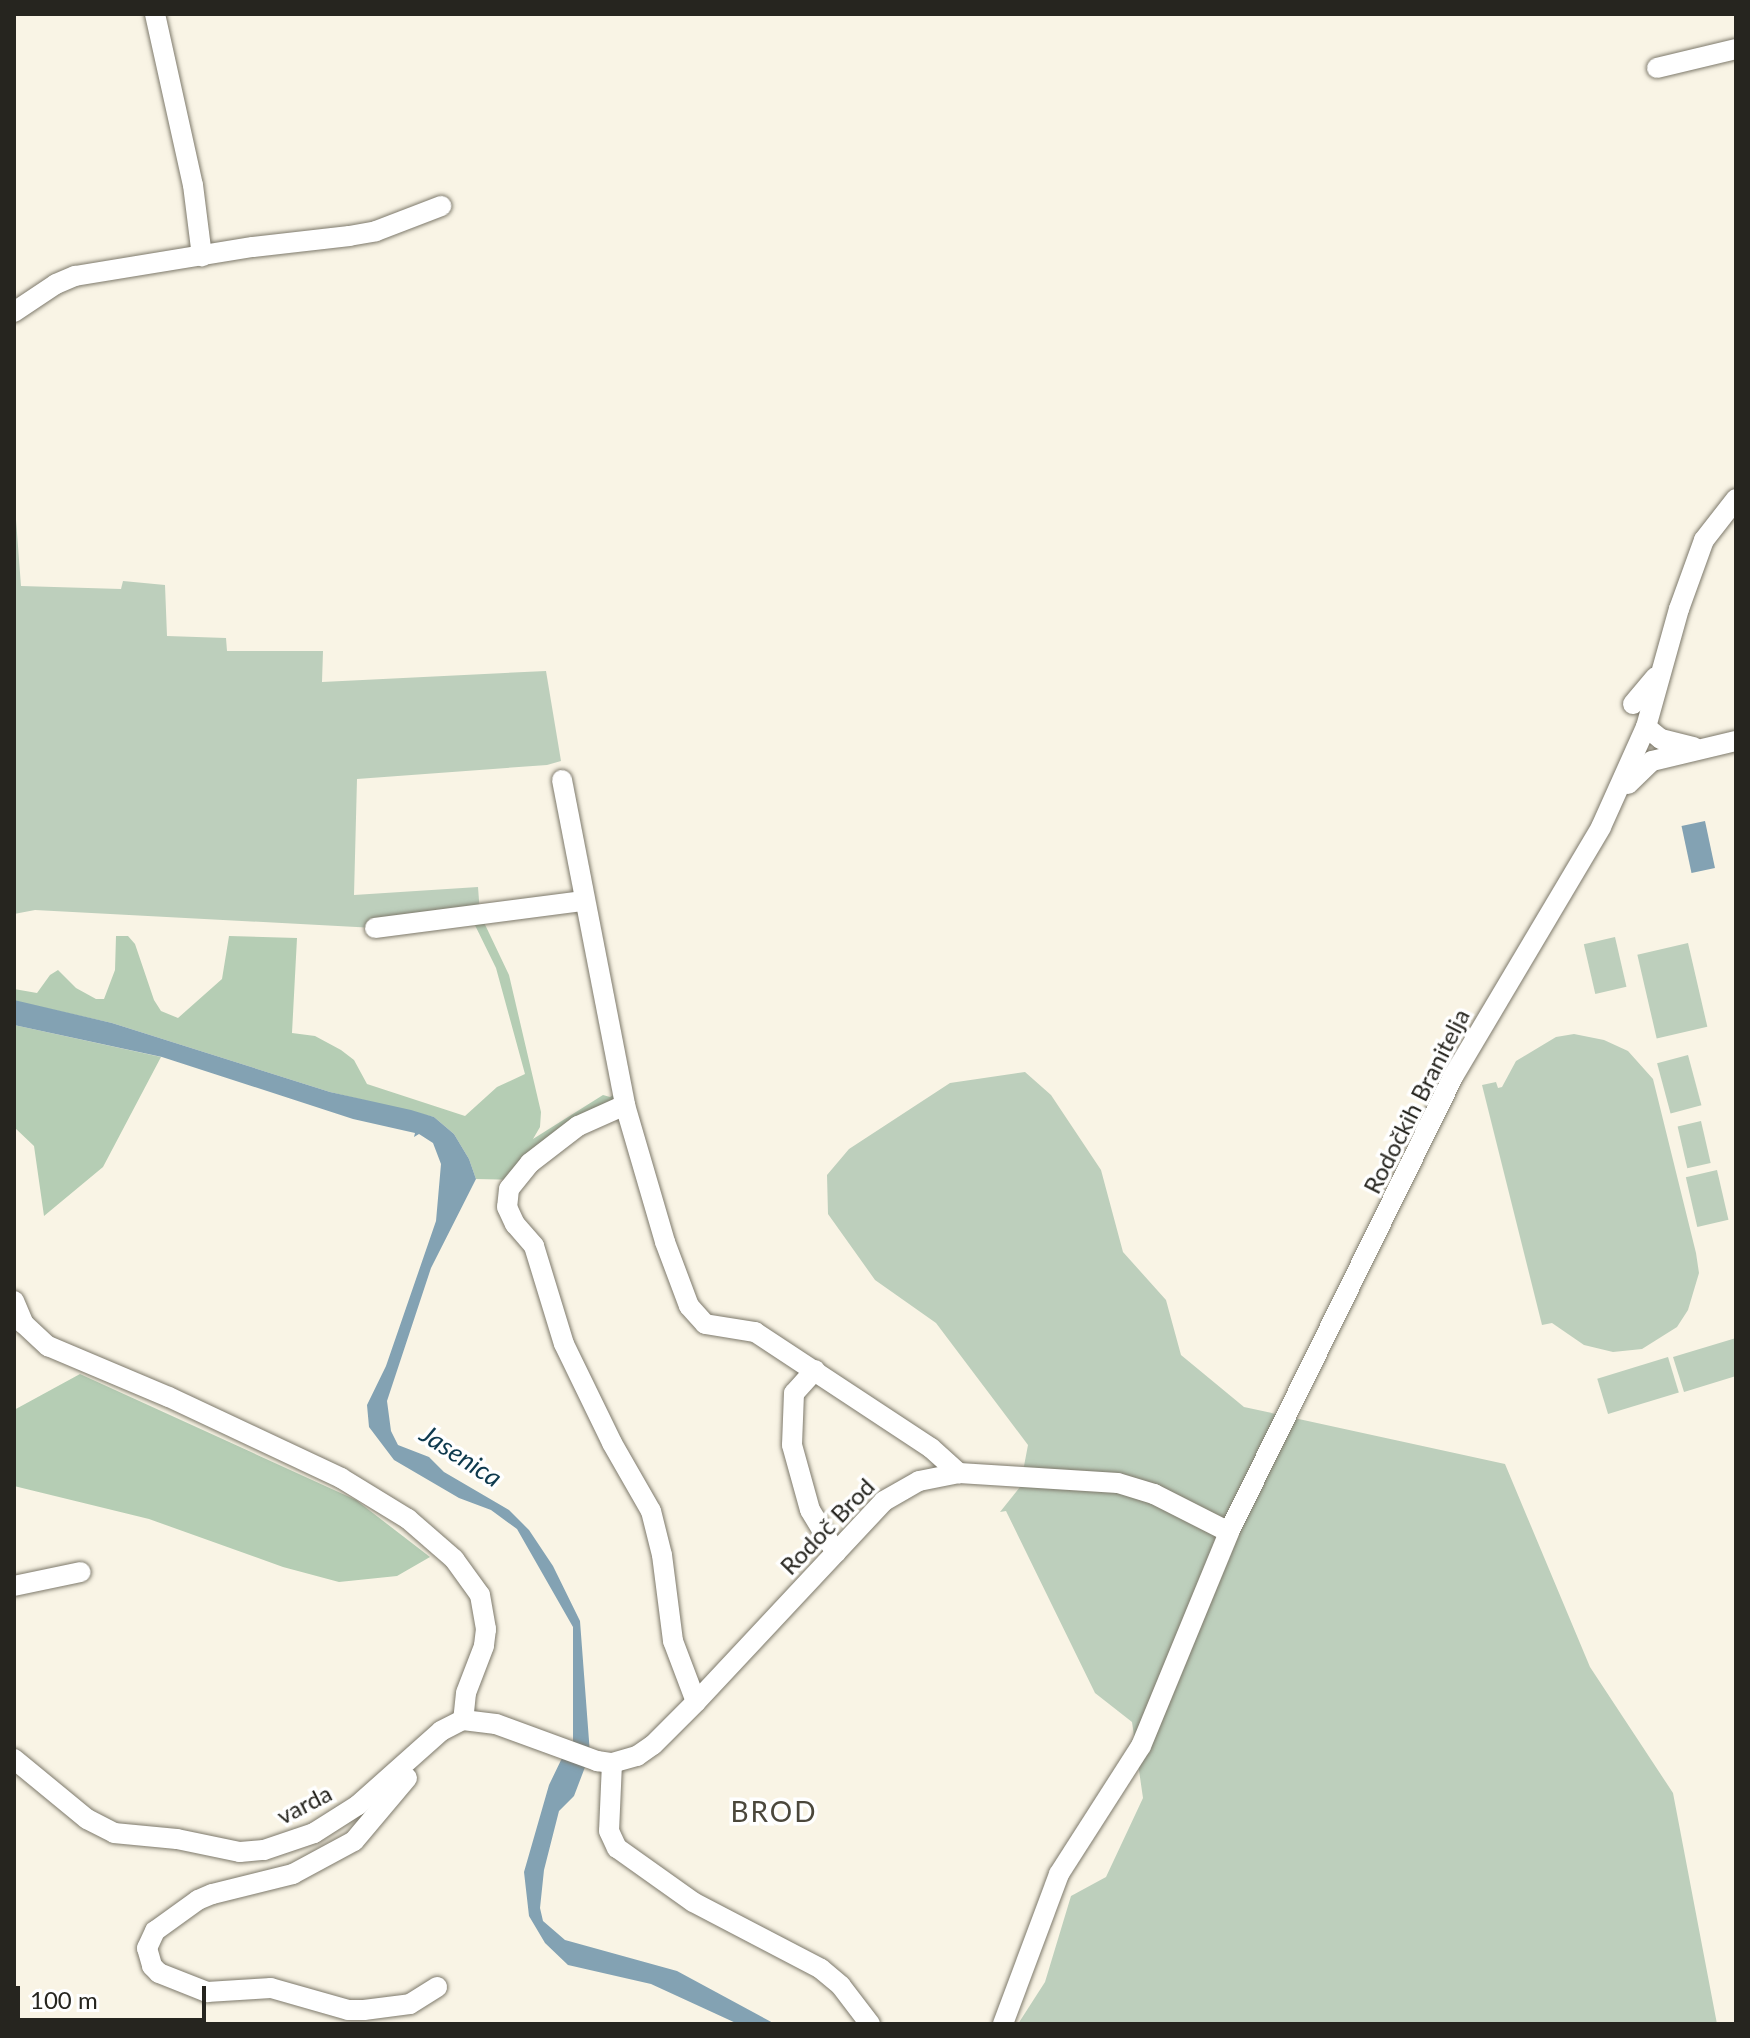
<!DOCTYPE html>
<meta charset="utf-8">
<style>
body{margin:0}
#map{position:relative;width:1750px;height:2038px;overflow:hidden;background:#f9f4e5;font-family:Lato,sans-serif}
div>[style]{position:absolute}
.green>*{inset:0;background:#bdcfbc;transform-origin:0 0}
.forest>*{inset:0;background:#b5cdb4}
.water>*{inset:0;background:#83a2b3;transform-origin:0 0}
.roads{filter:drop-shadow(0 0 2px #7d796b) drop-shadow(0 0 2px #7d796b)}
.minor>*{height:20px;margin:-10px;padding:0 10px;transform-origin:10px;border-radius:10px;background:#fff}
span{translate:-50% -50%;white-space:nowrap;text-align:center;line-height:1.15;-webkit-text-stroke:7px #fff;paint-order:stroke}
.street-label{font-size:24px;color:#26251f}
.water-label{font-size:26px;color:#0d394d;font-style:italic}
.quarter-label{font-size:28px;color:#4b473b;letter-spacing:2px}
.frame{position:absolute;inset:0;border:16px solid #26251f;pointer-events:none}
.scale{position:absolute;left:16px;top:1986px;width:190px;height:36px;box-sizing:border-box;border:4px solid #26251f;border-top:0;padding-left:10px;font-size:24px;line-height:28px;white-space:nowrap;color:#26251f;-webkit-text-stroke:6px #fff;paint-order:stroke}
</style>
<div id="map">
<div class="green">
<i style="clip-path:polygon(14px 493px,21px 586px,121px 589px,123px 581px,165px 585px,167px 636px,226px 638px,227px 651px,323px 651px,322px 682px,546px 671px,561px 761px,547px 765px,357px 779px,354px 895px,478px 887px,480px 914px,375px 928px,35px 910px,14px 914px)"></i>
<i style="left:1615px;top:937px;width:51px;height:32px;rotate:77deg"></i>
<i style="left:1688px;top:943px;width:86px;height:52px;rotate:77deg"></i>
<i style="clip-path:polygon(1574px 1034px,1604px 1040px,1628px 1051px,1653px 1079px,1696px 1253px,1699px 1273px,1688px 1310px,1677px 1327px,1642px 1349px,1613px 1352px,1584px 1345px,1552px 1323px,1542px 1325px,1482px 1085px,1496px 1082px,1498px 1088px,1502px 1087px,1516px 1061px,1556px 1037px)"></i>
<i style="left:1688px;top:1055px;width:52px;height:32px;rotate:75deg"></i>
<i style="clip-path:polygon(1025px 1072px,1051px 1095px,1101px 1170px,1123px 1252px,1166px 1300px,1181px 1355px,1244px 1407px,1505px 1464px,1590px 1667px,1673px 1793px,1717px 2024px,1018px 2024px,1045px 1982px,1071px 1896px,1106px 1877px,1143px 1798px,1132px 1722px,1095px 1693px,1006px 1511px,1000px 1512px,1020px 1487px,1028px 1445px,936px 1323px,875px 1280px,828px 1214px,827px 1175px,849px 1149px,950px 1083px)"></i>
<i style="left:1701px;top:1121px;width:43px;height:24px;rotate:77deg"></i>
<i style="left:1717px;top:1170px;width:51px;height:32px;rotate:77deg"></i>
<i style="clip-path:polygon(1736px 1338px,1736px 1376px,1684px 1392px,1673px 1357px)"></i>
<i style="left:1668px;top:1357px;width:37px;height:74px;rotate:73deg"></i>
</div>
<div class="forest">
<i style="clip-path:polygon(480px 914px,509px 975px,541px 1112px,540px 1127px,533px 1139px,603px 1095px,610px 1097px,622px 1090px,625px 1105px,515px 1180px,476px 1179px,469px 1159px,454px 1134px,434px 1117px,330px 1092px,112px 1023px,14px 1001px,14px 989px,37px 993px,50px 975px,58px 970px,76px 988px,96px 999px,104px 999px,115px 970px,116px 936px,128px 936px,135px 944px,154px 1000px,161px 1011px,178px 1018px,222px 979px,229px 936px,297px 938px,292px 1033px,315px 1036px,341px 1050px,354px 1060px,367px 1084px,465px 1116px,497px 1087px,525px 1074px,496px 968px,470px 915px)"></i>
<i style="clip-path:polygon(14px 1025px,161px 1057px,103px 1167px,44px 1216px,34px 1146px,14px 1127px)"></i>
<i style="clip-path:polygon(80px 1374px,356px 1500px,430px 1557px,397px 1576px,339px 1582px,283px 1567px,149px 1519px,14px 1486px,14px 1410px)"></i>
</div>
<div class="water">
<i style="left:1705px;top:821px;width:48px;height:24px;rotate:78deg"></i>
<i style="clip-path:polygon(14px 1000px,112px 1023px,330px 1092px,411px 1110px,434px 1117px,454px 1134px,469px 1159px,476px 1179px,431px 1268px,387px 1401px,391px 1431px,398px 1445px,429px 1457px,444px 1472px,509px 1510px,529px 1530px,553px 1566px,580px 1621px,590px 1754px,574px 1796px,559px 1811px,544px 1870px,540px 1908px,543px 1921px,565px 1940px,677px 1971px,775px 2024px,738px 2024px,651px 1984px,568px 1965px,545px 1943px,529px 1916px,524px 1872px,549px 1785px,563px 1756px,573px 1744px,573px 1627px,517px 1529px,491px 1510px,459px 1498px,394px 1460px,369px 1427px,367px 1405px,386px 1366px,436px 1221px,441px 1164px,433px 1143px,419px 1134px,414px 1137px,415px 1133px,353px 1119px,162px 1057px,14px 1025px)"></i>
</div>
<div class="roads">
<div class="minor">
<i style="left:155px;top:14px;width:175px;rotate:77.5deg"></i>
<i style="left:193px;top:185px;width:72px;rotate:82.8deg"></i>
<i style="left:1657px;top:68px;width:81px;rotate:-13.5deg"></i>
<i style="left:14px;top:312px;width:50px;rotate:-33.7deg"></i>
<i style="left:56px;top:284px;width:21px;rotate:-23deg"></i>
<i style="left:75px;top:276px;width:180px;rotate:-9.3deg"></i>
<i style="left:253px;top:247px;width:97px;rotate:-6.5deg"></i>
<i style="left:349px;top:236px;width:27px;rotate:-10deg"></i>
<i style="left:376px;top:231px;width:70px;rotate:-21deg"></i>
<i style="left:1633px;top:704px;width:35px;rotate:-50deg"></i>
<i style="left:1646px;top:727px;width:19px;rotate:39deg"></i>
<i style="left:1661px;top:739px;width:34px;rotate:14deg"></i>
<i style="left:562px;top:780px;width:331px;rotate:79deg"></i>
<i style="left:625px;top:1105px;width:143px;rotate:73.7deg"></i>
<i style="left:665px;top:1242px;width:68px;rotate:69.4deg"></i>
<i style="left:689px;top:1306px;width:24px;rotate:48deg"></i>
<i style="left:705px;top:1324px;width:51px;rotate:9.1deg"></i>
<i style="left:755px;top:1332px;width:211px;rotate:33.4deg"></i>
<i style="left:931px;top:1448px;width:38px;rotate:42deg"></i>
<i style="left:1628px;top:784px;width:33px;rotate:-44deg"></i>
<i style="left:1652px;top:761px;width:86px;rotate:-13.4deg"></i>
<i style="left:375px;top:928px;width:210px;rotate:-7.4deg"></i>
<i style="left:625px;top:1105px;width:51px;rotate:155.9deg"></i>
<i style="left:578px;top:1126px;width:61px;rotate:142.4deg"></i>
<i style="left:530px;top:1163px;width:33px;rotate:129deg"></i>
<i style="left:509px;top:1189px;width:18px;rotate:96deg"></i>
<i style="left:507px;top:1207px;width:19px;rotate:65deg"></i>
<i style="left:515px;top:1224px;width:29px;rotate:49deg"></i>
<i style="left:534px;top:1246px;width:102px;rotate:73deg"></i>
<i style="left:564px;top:1344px;width:110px;rotate:64.1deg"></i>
<i style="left:612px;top:1443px;width:78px;rotate:60.2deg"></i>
<i style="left:651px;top:1511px;width:45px;rotate:76deg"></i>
<i style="left:662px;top:1555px;width:87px;rotate:82.7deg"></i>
<i style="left:673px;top:1641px;width:65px;rotate:69.3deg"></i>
<i style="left:14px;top:1301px;width:25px;rotate:67deg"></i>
<i style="left:24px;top:1324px;width:33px;rotate:43deg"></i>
<i style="left:48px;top:1346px;width:131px;rotate:22.9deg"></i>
<i style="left:169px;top:1397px;width:190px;rotate:25.2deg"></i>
<i style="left:341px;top:1478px;width:79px;rotate:31.5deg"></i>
<i style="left:408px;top:1519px;width:61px;rotate:41deg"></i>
<i style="left:454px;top:1559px;width:44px;rotate:54.2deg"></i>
<i style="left:480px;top:1595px;width:35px;rotate:80deg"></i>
<i style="left:486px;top:1629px;width:17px;rotate:97deg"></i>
<i style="left:484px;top:1646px;width:50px;rotate:111deg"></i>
<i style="left:466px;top:1693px;width:27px;rotate:96deg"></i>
<i style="left:815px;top:1370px;width:31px;rotate:132deg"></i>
<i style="left:794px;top:1393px;width:52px;rotate:92.2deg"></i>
<i style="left:792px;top:1445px;width:67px;rotate:74.5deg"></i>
<i style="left:810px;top:1510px;width:50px;rotate:58.8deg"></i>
<i style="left:14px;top:1586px;width:68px;rotate:-11.8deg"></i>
<i style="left:14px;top:1759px;width:94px;rotate:39.4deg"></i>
<i style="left:87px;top:1819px;width:30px;rotate:27deg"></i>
<i style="left:114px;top:1833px;width:63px;rotate:5.4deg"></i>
<i style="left:177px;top:1839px;width:64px;rotate:11.7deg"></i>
<i style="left:240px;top:1852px;width:24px;rotate:-5deg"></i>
<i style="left:264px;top:1850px;width:53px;rotate:-18.8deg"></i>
<i style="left:314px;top:1833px;width:52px;rotate:-32.5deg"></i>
<i style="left:358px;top:1805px;width:111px;rotate:-41.7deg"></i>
<i style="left:441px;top:1731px;width:25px;rotate:-27deg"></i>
<i style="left:463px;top:1720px;width:33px;rotate:7deg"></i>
<i style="left:496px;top:1724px;width:108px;rotate:20.1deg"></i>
<i style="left:597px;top:1761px;width:15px;rotate:8deg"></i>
<i style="left:612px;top:1763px;width:26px;rotate:-16deg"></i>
<i style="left:637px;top:1756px;width:19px;rotate:-35deg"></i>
<i style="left:653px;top:1745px;width:61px;rotate:-45deg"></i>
<i style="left:696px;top:1702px;width:275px;rotate:-46.9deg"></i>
<i style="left:884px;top:1501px;width:40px;rotate:-29.7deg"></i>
<i style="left:919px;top:1481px;width:41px;rotate:-11.3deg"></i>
<i style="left:959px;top:1473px;width:159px;rotate:3.6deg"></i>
<i style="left:1118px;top:1483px;width:38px;rotate:17deg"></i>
<i style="left:1154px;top:1494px;width:84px;rotate:26.9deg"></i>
<i style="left:612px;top:1763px;width:68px;rotate:92.5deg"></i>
<i style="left:609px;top:1831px;width:19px;rotate:65deg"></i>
<i style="left:617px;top:1848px;width:93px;rotate:35.4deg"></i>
<i style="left:693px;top:1902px;width:144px;rotate:27.6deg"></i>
<i style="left:821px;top:1969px;width:26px;rotate:40deg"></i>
<i style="left:841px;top:1986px;width:48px;rotate:52.7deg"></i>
<i style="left:407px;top:1778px;width:82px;rotate:130.1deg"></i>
<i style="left:354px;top:1841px;width:69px;rotate:151.6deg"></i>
<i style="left:293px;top:1874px;width:83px;rotate:166.1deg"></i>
<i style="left:212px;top:1894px;width:15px;rotate:157deg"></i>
<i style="left:198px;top:1900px;width:53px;rotate:144.2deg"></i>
<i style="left:155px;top:1931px;width:19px;rotate:115deg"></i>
<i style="left:147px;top:1948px;width:19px;rotate:74deg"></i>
<i style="left:152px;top:1966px;width:10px;rotate:45deg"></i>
<i style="left:159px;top:1973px;width:52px;rotate:21.6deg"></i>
<i style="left:207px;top:1992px;width:64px;rotate:-3.6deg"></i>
<i style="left:271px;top:1988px;width:80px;rotate:15.9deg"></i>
<i style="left:348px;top:2010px;width:16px"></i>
<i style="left:364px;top:2010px;width:46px;rotate:-7.4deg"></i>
<i style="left:410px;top:2004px;width:32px;rotate:-32deg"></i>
<i style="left:1003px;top:2024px;width:160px;rotate:-69.5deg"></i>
<i style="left:1059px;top:1874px;width:152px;rotate:-57.4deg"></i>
<i style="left:1141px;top:1746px;width:231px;rotate:-67.6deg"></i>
<i style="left:1229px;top:1532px;width:509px;rotate:-63.79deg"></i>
<i style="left:1454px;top:1075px;width:288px;rotate:-59.3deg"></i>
<i style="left:1601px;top:827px;width:110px;rotate:-65.8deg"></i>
<i style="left:1646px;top:727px;width:123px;rotate:-74.4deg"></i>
<i style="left:1679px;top:609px;width:73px;rotate:-70.1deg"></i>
<i style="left:1704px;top:540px;width:52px;rotate:-52deg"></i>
</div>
</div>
<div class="street-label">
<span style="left:1416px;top:1101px;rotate:-63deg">Rodočkih Branitelja</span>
<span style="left:827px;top:1526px;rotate:-46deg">Rodoč Brod</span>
<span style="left:304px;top:1804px;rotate:-27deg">varda</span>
</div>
<div class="water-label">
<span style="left:461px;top:1456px;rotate:33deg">Jasenica</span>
</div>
<div class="quarter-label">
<span style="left:774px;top:1811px">BROD</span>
</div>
<div class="frame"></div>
<div class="scale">100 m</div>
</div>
